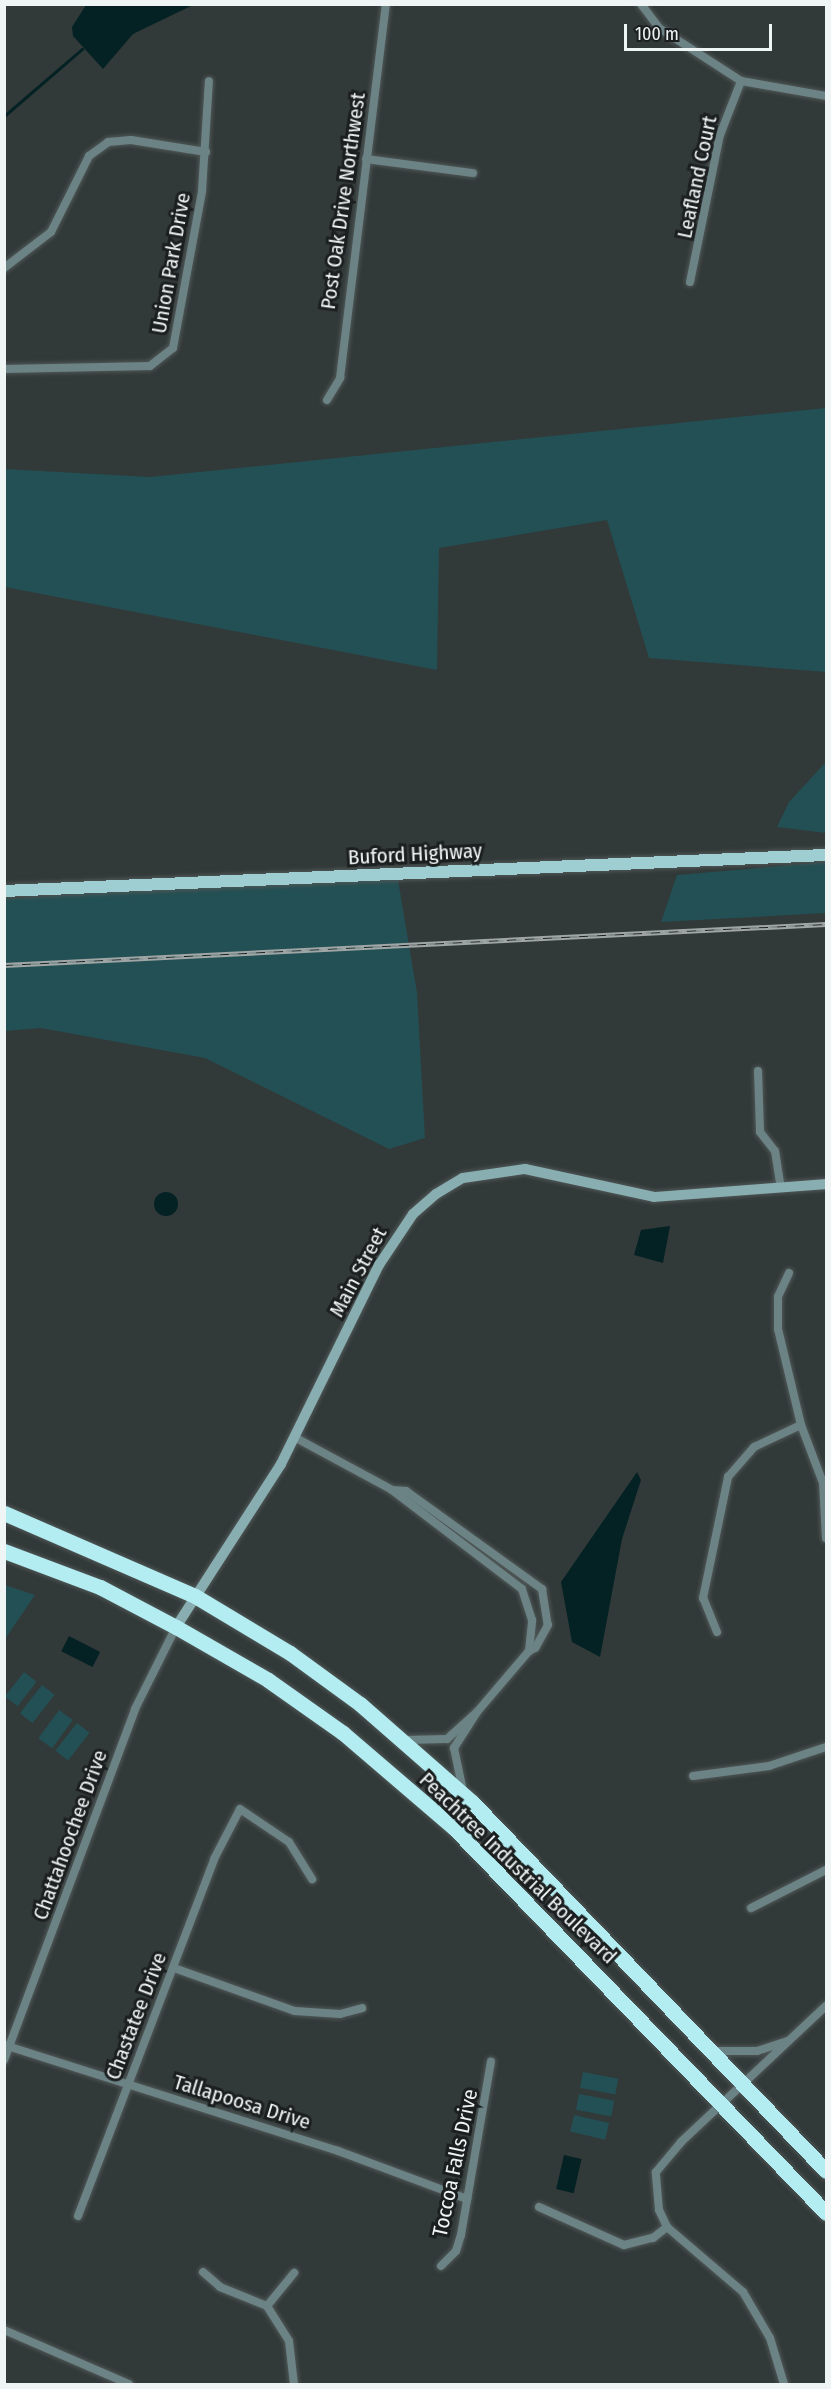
<!DOCTYPE html>
<style>
body{margin:0}
#map{position:relative;width:831px;height:2389px;overflow:hidden;background:#323939;font-family:"Fira Sans Condensed",sans-serif}
div>[style]{position:absolute}
.green>*{inset:0;background:#235054;transform-origin:0 0}
.water>*{inset:0;background:#042224;transform-origin:0 0}
.round{border-radius:50%}
.stream>*{height:3px;margin:-1.5px;padding:0 1.5px;transform-origin:1.5px;border-radius:1.5px;background:#042224}
.roads{filter:drop-shadow(0 0 2px #505757) drop-shadow(0 0 2px #505757)}
.street>*{height:8px;margin:-4px;padding:0 4px;transform-origin:4px;border-radius:4px;background:#6c8385}
.secondary>*{height:10px;margin:-5px;padding:0 5px;transform-origin:5px;border-radius:5px;background:#89aeb1}
.primary>*{height:12px;margin:-6px;padding:0 6px;transform-origin:6px;border-radius:6px;background:#9fced2}
.highway>*{height:15px;margin:-7.5px;padding:0 7.5px;transform-origin:7.5px;border-radius:7.5px;background:#b3ecf1}
.rail>*{height:5px;margin-top:-2.5px;transform-origin:0;background:repeating-linear-gradient(90deg,#1c1f1f 0 9px,#a0a6a6 0 18px);box-sizing:border-box;border-block:2px solid #a0a6a6}
span{translate:-50% -50%;white-space:nowrap;text-align:center;line-height:1.15;-webkit-text-stroke:6px #1c1f1f;paint-order:stroke}
.street-label{font-size:21px;color:#eff4f4}
.frame{position:absolute;inset:0;border:6px solid #eff4f4;pointer-events:none}
.scale{position:absolute;left:624px;top:24px;width:148px;height:27px;box-sizing:border-box;border:3px solid #eff4f4;border-top:0;padding-left:8px;font-size:18px;line-height:21px;white-space:nowrap;color:#eff4f4;-webkit-text-stroke:4px #1c1f1f;paint-order:stroke}
</style>
<div id="map">
<div class="green">
<i style="clip-path:polygon(826px 408px,826px 672px,649px 658px,607px 520px,439px 548px,437px 670px,5px 587px,5px 469px,150px 477px)"></i>
<i style="clip-path:polygon(826px 762px,826px 833px,777px 827px,789px 802px)"></i>
<i style="clip-path:polygon(826px 862px,826px 913px,661px 922px,677px 875px)"></i>
<i style="clip-path:polygon(397px 874px,417px 993px,425px 1138px,389px 1149px,205px 1058px,41px 1028px,5px 1031px,5px 899px)"></i>
<i style="clip-path:polygon(5px 1585px,35px 1595px,5px 1639px,4px 1585px)"></i>
<i style="left:24px;top:1672px;width:16px;height:31px;rotate:38deg"></i>
<i style="left:42px;top:1685px;width:16px;height:36px;rotate:38deg"></i>
<i style="left:59px;top:1710px;width:17px;height:35px;rotate:36deg"></i>
<i style="left:77px;top:1723px;width:16px;height:35px;rotate:38deg"></i>
<i style="left:583px;top:2072px;width:36px;height:16px;rotate:11deg"></i>
<i style="left:579px;top:2094px;width:36px;height:16px;rotate:11deg"></i>
<i style="left:574px;top:2115px;width:36px;height:17px;rotate:13deg"></i>
</div>
<div class="water">
<i style="clip-path:polygon(86px 5px,86px 4px,193px 5px,133px 34px,103px 69px,73px 36px,72px 27px)"></i>
<i class="round" style="left:154px;top:1192px;width:24px;height:24px"></i>
<i style="clip-path:polygon(670px 1226px,663px 1263px,634px 1255px,641px 1230px)"></i>
<i style="clip-path:polygon(637px 1472px,641px 1480px,622px 1539px,600px 1657px,572px 1642px,561px 1582px)"></i>
<i style="left:69px;top:1636px;width:35px;height:17px;rotate:27deg"></i>
<i style="left:564px;top:2155px;width:18px;height:35px;rotate:13deg"></i>
</div>
<div class="stream">
<i style="left:4px;top:116px;width:103px;rotate:-40.7deg"></i>
</div>
<div class="roads">
<div class="street">
<i style="left:641px;top:4px;width:30px;rotate:53deg"></i>
<i style="left:659px;top:28px;width:98px;rotate:32.9deg"></i>
<i style="left:741px;top:81px;width:86px;rotate:10deg"></i>
<i style="left:366px;top:159px;width:108px;rotate:7.5deg"></i>
<i style="left:4px;top:268px;width:59px;rotate:-37.5deg"></i>
<i style="left:51px;top:232px;width:85px;rotate:-63.4deg"></i>
<i style="left:89px;top:156px;width:24px;rotate:-36deg"></i>
<i style="left:108px;top:142px;width:23px;rotate:-5deg"></i>
<i style="left:131px;top:140px;width:76px;rotate:9.1deg"></i>
<i style="left:690px;top:282px;width:150px;rotate:-78.5deg"></i>
<i style="left:720px;top:135px;width:58px;rotate:-68.7deg"></i>
<i style="left:4px;top:369px;width:146px;rotate:-1.2deg"></i>
<i style="left:150px;top:366px;width:29px;rotate:-38deg"></i>
<i style="left:173px;top:348px;width:160px;rotate:-79.5deg"></i>
<i style="left:202px;top:191px;width:110px;rotate:-86.4deg"></i>
<i style="left:327px;top:400px;width:26px;rotate:-59deg"></i>
<i style="left:340px;top:378px;width:377px;rotate:-83deg"></i>
<i style="left:758px;top:1071px;width:61px;rotate:88.1deg"></i>
<i style="left:760px;top:1132px;width:24px;rotate:52deg"></i>
<i style="left:775px;top:1151px;width:37px;rotate:81deg"></i>
<i style="left:789px;top:1273px;width:26px;rotate:115deg"></i>
<i style="left:778px;top:1297px;width:32px;rotate:90deg"></i>
<i style="left:778px;top:1329px;width:99px;rotate:76.5deg"></i>
<i style="left:801px;top:1425px;width:62px;rotate:69.2deg"></i>
<i style="left:823px;top:1483px;width:55px;rotate:86.9deg"></i>
<i style="left:296px;top:1438px;width:109px;rotate:28.4deg"></i>
<i style="left:392px;top:1490px;width:14px;rotate:4deg"></i>
<i style="left:406px;top:1491px;width:168px;rotate:35.8deg"></i>
<i style="left:542px;top:1589px;width:36px;rotate:81deg"></i>
<i style="left:548px;top:1625px;width:26px;rotate:119deg"></i>
<i style="left:535px;top:1648px;width:7px;rotate:153deg"></i>
<i style="left:529px;top:1651px;width:31px;rotate:-84deg"></i>
<i style="left:532px;top:1620px;width:33px;rotate:-108deg"></i>
<i style="left:522px;top:1589px;width:163px;rotate:-142.7deg"></i>
<i style="left:717px;top:1632px;width:37px;rotate:-112deg"></i>
<i style="left:703px;top:1598px;width:124px;rotate:-78.3deg"></i>
<i style="left:728px;top:1477px;width:40px;rotate:-49deg"></i>
<i style="left:754px;top:1447px;width:52px;rotate:-25.1deg"></i>
<i style="left:477px;top:1712px;width:80px;rotate:-49.6deg"></i>
<i style="left:405px;top:1740px;width:42px;rotate:-1.4deg"></i>
<i style="left:447px;top:1739px;width:40px;rotate:-42deg"></i>
<i style="left:477px;top:1712px;width:43px;rotate:122.6deg"></i>
<i style="left:454px;top:1748px;width:44px;rotate:78.2deg"></i>
<i style="left:693px;top:1776px;width:77px;rotate:-7.5deg"></i>
<i style="left:769px;top:1766px;width:60px;rotate:-18.4deg"></i>
<i style="left:751px;top:1908px;width:84px;rotate:-26.9deg"></i>
<i style="left:174px;top:1968px;width:128px;rotate:19.6deg"></i>
<i style="left:295px;top:2011px;width:45px;rotate:3.8deg"></i>
<i style="left:340px;top:2014px;width:23px;rotate:-15deg"></i>
<i style="left:4px;top:2045px;width:350px;rotate:17.6deg"></i>
<i style="left:338px;top:2151px;width:138px;rotate:20.4deg"></i>
<i style="left:714px;top:2051px;width:43px"></i>
<i style="left:757px;top:2051px;width:32px;rotate:-18deg"></i>
<i style="left:4px;top:2060px;width:375px;rotate:-69.5deg"></i>
<i style="left:135px;top:1709px;width:92px;rotate:-63.4deg"></i>
<i style="left:539px;top:2207px;width:93px;rotate:24.1deg"></i>
<i style="left:624px;top:2245px;width:30px;rotate:-14deg"></i>
<i style="left:653px;top:2238px;width:18px;rotate:-38deg"></i>
<i style="left:78px;top:2216px;width:382px;rotate:-69.1deg"></i>
<i style="left:214px;top:1859px;width:56px;rotate:-62.5deg"></i>
<i style="left:240px;top:1809px;width:59px;rotate:34deg"></i>
<i style="left:289px;top:1842px;width:44px;rotate:58.1deg"></i>
<i style="left:441px;top:2266px;width:21px;rotate:-45deg"></i>
<i style="left:456px;top:2251px;width:17px;rotate:-73deg"></i>
<i style="left:461px;top:2235px;width:176px;rotate:-80.2deg"></i>
<i style="left:203px;top:2272px;width:23px;rotate:41deg"></i>
<i style="left:220px;top:2287px;width:51px;rotate:22deg"></i>
<i style="left:267px;top:2306px;width:41px;rotate:57.8deg"></i>
<i style="left:289px;top:2341px;width:43px;rotate:83.4deg"></i>
<i style="left:267px;top:2306px;width:43px;rotate:-50.7deg"></i>
<i style="left:4px;top:2330px;width:136px;rotate:23.4deg"></i>
<i style="left:784px;top:2384px;width:48px;rotate:-106.9deg"></i>
<i style="left:770px;top:2338px;width:53px;rotate:-120.4deg"></i>
<i style="left:743px;top:2292px;width:100px;rotate:-139.5deg"></i>
<i style="left:667px;top:2227px;width:19px;rotate:-115deg"></i>
<i style="left:659px;top:2210px;width:38px;rotate:-95deg"></i>
<i style="left:656px;top:2172px;width:39px;rotate:-50deg"></i>
<i style="left:681px;top:2142px;width:199px;rotate:-43.2deg"></i>
</div>
<div class="secondary">
<i style="left:176px;top:1627px;width:194px;rotate:-57.2deg"></i>
<i style="left:281px;top:1464px;width:222px;rotate:-63.8deg"></i>
<i style="left:379px;top:1265px;width:61px;rotate:-56.3deg"></i>
<i style="left:413px;top:1214px;width:30px;rotate:-41deg"></i>
<i style="left:436px;top:1194px;width:31px;rotate:-31deg"></i>
<i style="left:463px;top:1178px;width:63px;rotate:-8.3deg"></i>
<i style="left:525px;top:1169px;width:132px;rotate:12.2deg"></i>
<i style="left:654px;top:1197px;width:172px;rotate:-4.3deg"></i>
</div>
<div class="primary">
<i style="left:4px;top:891px;width:823px;rotate:-2.51deg"></i>
</div>
<div class="highway">
<i style="left:4px;top:1513px;width:208px;rotate:23.5deg"></i>
<i style="left:195px;top:1596px;width:111px;rotate:31deg"></i>
<i style="left:290px;top:1653px;width:87px;rotate:36.1deg"></i>
<i style="left:360px;top:1704px;width:149px;rotate:41.2deg"></i>
<i style="left:472px;top:1802px;width:511px;rotate:46.19deg"></i>
<i style="left:4px;top:1551px;width:103px;rotate:20.6deg"></i>
<i style="left:100px;top:1587px;width:86px;rotate:27.8deg"></i>
<i style="left:176px;top:1627px;width:106px;rotate:29.9deg"></i>
<i style="left:268px;top:1680px;width:92px;rotate:35.2deg"></i>
<i style="left:343px;top:1733px;width:146px;rotate:40.6deg"></i>
<i style="left:454px;top:1828px;width:535px;rotate:45.98deg"></i>
</div>
</div>
<div class="rail">
<i style="left:4px;top:965px;width:823px;rotate:-2.86deg"></i>
</div>
<div class="street-label">
<span style="left:697px;top:177px;rotate:-78deg">Leafland Court</span>
<span style="left:343px;top:201px;rotate:-82deg">Post Oak Drive Northwest</span>
<span style="left:171px;top:263px;rotate:-80deg">Union Park Drive</span>
<span style="left:415px;top:854px;rotate:-3deg">Buford Highway</span>
<span style="left:358px;top:1272px;rotate:-62deg">Main Street</span>
<span style="left:70px;top:1835px;rotate:-70deg">Chattahoochee Drive</span>
<span style="left:518px;top:1868px;rotate:44deg">Peachtree Industrial Boulevard</span>
<span style="left:136px;top:2016px;rotate:-69deg">Chastatee Drive</span>
<span style="left:242px;top:2102px;rotate:17deg">Tallapoosa Drive</span>
<span style="left:455px;top:2163px;rotate:-78deg">Toccoa Falls Drive</span>
</div>
<div class="frame"></div>
<div class="scale">100 m</div>
</div>
